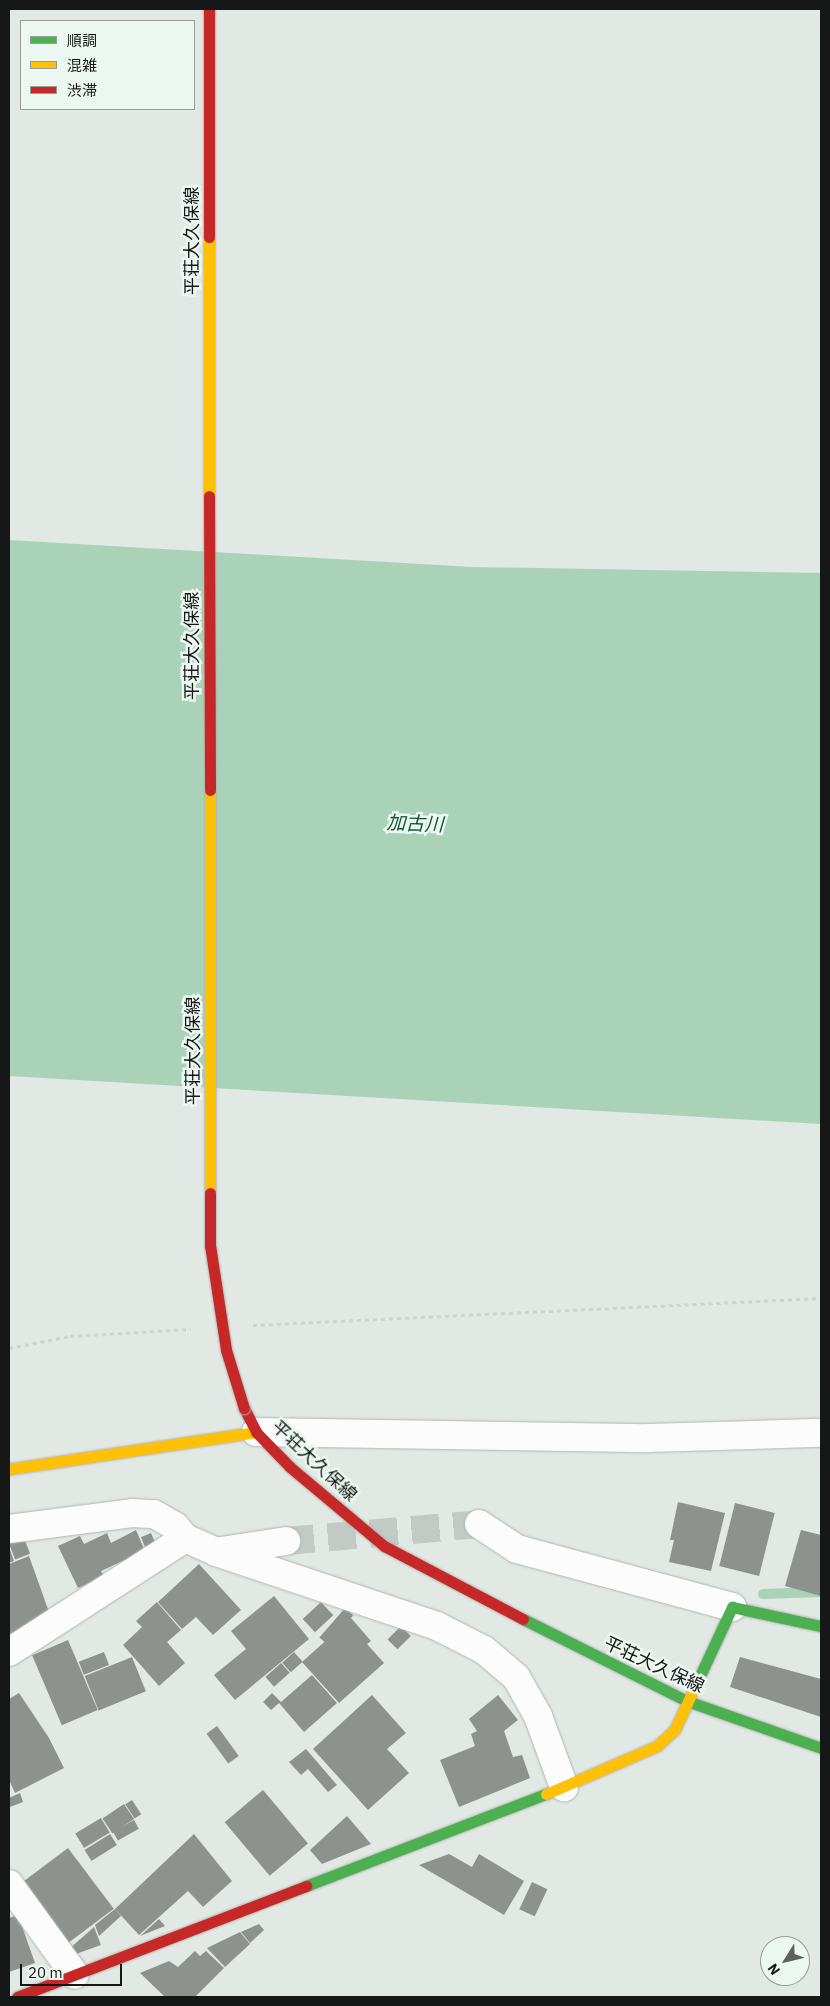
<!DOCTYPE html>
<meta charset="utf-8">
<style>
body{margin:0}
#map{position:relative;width:830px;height:2006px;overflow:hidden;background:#e2e8e4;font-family:"IBM Plex Sans","Noto Sans JP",sans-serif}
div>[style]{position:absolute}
.water>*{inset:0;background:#a9d2b9}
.stream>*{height:10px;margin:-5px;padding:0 5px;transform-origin:5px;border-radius:5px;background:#a9d2b9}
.building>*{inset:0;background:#8e928f;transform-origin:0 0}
.street-tunnel>*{height:28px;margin-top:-14px;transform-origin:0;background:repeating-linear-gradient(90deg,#c3c9c5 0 28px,transparent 0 42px)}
.path>*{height:3px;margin-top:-1.5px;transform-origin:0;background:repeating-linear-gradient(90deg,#d1d3d1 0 4px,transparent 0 8px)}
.roads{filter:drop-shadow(0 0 1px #b1b5b2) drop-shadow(0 0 1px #b1b5b2)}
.street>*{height:28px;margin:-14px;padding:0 14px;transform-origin:14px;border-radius:14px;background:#fbfcfb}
.fast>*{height:11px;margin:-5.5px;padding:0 5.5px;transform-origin:5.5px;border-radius:5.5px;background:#4caf50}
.slow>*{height:11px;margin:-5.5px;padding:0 5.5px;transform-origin:5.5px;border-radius:5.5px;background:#ffc107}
.jam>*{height:11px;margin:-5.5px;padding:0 5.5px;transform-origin:5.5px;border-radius:5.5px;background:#c62828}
.bridges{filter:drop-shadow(0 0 1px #b1b5b2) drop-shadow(0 0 1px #b1b5b2)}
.slow-bridge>*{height:11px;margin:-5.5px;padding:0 5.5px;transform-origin:5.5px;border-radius:5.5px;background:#ffc107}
.jam-bridge>*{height:11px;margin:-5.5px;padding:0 5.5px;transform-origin:5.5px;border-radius:5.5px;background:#c62828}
span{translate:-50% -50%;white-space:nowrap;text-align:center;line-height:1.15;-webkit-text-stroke:5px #edf7f1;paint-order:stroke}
.street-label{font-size:18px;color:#151816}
.water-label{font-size:19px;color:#125637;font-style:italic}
.frame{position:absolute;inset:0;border:10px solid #151816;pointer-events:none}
.legend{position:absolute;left:20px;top:20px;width:175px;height:90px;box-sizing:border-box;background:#edf7f1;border:1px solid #979e99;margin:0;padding:6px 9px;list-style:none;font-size:15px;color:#151816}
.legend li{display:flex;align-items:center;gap:10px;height:25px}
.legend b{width:25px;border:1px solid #979e99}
.north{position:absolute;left:760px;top:1936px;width:50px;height:50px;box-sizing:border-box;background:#edf7f1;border:1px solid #979e99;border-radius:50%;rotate:234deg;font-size:14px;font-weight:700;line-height:20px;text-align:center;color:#151816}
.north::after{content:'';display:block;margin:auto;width:18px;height:22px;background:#5d615e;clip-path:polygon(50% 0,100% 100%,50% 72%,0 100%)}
.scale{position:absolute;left:20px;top:1964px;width:102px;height:22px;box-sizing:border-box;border:2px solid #151816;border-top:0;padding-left:6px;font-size:15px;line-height:18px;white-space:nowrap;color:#151816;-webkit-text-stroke:4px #edf7f1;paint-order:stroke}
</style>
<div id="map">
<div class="water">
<i style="clip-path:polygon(9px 540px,472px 567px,821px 573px,821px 1124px,9px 1076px)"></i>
</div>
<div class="stream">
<i style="left:763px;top:1594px;width:58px;rotate:-2deg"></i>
</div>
<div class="building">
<i style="clip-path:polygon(678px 1502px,725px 1513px,711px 1571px,669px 1562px,674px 1540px,670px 1540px)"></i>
<i style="left:735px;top:1503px;width:41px;height:65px;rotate:14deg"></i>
<i style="clip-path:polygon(136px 1530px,145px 1551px,101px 1571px,104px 1576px,78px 1588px,58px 1546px,80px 1536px,84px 1544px,107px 1533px,111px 1543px)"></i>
<i style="clip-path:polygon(801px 1530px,821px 1535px,821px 1596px,785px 1586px)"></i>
<i style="left:151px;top:1533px;width:15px;height:11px;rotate:67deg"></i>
<i style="left:24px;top:1538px;width:17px;height:16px;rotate:69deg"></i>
<i style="clip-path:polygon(9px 1547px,14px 1561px,9px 1563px)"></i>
<i style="clip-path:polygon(29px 1556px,49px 1612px,9px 1640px,9px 1564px)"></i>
<i style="clip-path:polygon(199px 1564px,241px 1610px,213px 1635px,196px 1617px,182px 1629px,158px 1602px)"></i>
<i style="clip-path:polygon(274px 1596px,309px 1639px,235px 1700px,214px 1675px,246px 1649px,231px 1631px)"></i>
<i style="clip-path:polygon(157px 1602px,181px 1630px,167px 1642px,185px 1663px,159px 1686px,123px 1645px,142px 1627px,136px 1621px)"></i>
<i style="left:321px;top:1602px;width:18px;height:25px;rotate:47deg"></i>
<i style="left:345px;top:1608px;width:11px;height:39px;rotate:41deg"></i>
<i style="clip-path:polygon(351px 1618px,371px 1641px,367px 1644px,384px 1663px,339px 1703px,302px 1662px)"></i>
<i style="left:401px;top:1626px;width:14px;height:19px;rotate:45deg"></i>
<i style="left:68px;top:1640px;width:76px;height:39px;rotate:67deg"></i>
<i style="left:104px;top:1652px;width:14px;height:27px;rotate:69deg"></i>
<i style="left:294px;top:1652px;width:13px;height:16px;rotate:48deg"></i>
<i style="left:132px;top:1657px;width:37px;height:51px;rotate:68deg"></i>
<i style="clip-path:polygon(740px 1657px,821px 1679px,821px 1717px,730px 1687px)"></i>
<i style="left:281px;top:1663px;width:13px;height:21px;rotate:48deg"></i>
<i style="clip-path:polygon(312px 1675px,337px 1703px,304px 1732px,279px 1703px,271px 1710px,263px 1702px,272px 1693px,281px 1702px)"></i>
<i style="clip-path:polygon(19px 1693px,49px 1738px,64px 1768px,15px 1793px,9px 1780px,9px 1699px)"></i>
<i style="clip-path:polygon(372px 1695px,406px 1733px,387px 1749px,409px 1773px,368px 1810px,313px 1749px)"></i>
<i style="clip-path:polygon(498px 1695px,518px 1720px,504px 1731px,513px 1757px,522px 1755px,530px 1778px,459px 1807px,440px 1760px,475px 1746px,471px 1734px,477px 1731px,469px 1719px)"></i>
<i style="left:217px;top:1726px;width:37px;height:13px;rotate:54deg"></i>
<i style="clip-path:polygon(306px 1749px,337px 1785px,328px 1792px,308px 1769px,301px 1775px,289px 1762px)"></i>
<i style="left:263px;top:1790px;width:70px;height:50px;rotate:50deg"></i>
<i style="clip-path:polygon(20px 1793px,23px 1802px,10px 1807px,9px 1798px)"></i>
<i style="left:132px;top:1800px;width:17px;height:8px;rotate:57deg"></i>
<i style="left:124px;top:1804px;width:18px;height:26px;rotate:56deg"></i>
<i style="clip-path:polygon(347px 1816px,371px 1844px,322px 1864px,310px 1850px)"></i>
<i style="left:101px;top:1818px;width:17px;height:30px;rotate:59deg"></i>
<i style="left:134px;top:1820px;width:10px;height:24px;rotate:61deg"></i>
<i style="left:110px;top:1834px;width:13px;height:30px;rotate:58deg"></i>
<i style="clip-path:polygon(194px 1834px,232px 1881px,203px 1907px,188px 1891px,139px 1935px,115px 1909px)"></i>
<i style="left:68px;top:1848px;width:76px;height:60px;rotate:53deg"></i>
<i style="clip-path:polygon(449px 1854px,472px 1867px,479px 1854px,524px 1881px,504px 1915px,419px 1865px)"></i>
<i style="left:532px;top:1882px;width:17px;height:30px;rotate:25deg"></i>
<i style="clip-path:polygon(115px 1909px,121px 1916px,99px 1936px,95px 1925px)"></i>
<i style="clip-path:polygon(18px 1915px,35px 1963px,9px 1972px,9px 1918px)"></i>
<i style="clip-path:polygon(159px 1919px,165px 1926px,140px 1936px)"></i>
<i style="clip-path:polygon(259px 1924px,264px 1930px,250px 1943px,241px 1932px)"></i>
<i style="clip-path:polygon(94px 1927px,101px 1945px,73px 1955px,69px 1949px)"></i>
<i style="clip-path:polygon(240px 1932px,250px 1944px,225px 1967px,207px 1948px)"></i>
<i style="clip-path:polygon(195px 1951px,200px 1956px,206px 1951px,224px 1968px,195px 1997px,165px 1997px,140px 1973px,169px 1961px,178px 1967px)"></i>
</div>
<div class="street-tunnel">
<i style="left:286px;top:1541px;width:194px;rotate:-5deg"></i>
</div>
<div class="path">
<i style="left:253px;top:1325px;width:569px;rotate:-2.72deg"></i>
<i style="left:9px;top:1348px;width:62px;rotate:-11.1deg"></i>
<i style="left:70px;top:1336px;width:121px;rotate:-3.3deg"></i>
</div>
<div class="roads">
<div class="street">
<i style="left:256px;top:1432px;width:392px;rotate:0.9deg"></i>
<i style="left:648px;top:1438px;width:173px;rotate:-1.7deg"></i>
<i style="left:479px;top:1524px;width:45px;rotate:33.3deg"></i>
<i style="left:517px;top:1549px;width:223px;rotate:15.1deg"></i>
<i style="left:9px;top:1529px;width:124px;rotate:-7.4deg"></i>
<i style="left:132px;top:1513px;width:22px;rotate:3deg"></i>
<i style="left:154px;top:1514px;width:24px;rotate:30deg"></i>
<i style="left:175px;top:1526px;width:16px;rotate:50deg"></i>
<i style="left:221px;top:1551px;width:66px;rotate:-8.7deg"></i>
<i style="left:9px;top:1652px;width:210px;rotate:-32.9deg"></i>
<i style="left:185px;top:1538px;width:34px;rotate:24deg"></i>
<i style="left:216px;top:1552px;width:233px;rotate:18.5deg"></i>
<i style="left:437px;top:1626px;width:53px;rotate:27.1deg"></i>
<i style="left:484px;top:1650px;width:42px;rotate:40.2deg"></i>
<i style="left:516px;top:1677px;width:45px;rotate:60.6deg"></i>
<i style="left:538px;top:1716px;width:76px;rotate:69.9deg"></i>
<i style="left:9px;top:1884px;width:112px;rotate:54deg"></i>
</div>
<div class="fast">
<i style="left:523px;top:1619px;width:183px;rotate:26.6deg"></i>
<i style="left:687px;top:1701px;width:142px;rotate:19.3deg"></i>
<i style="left:698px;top:1680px;width:81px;rotate:-65deg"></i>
<i style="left:732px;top:1607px;width:91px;rotate:12.1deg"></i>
<i style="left:306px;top:1886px;width:257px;rotate:-21deg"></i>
</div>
<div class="slow">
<i style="left:9px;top:1469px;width:250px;rotate:-8.5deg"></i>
<i style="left:546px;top:1794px;width:121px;rotate:-23.4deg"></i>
<i style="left:657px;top:1746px;width:25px;rotate:-43deg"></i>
<i style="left:675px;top:1729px;width:54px;rotate:-64.9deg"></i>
</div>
<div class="jam">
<i style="left:244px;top:1408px;width:27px;rotate:63deg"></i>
<i style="left:256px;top:1432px;width:49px;rotate:45.8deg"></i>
<i style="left:290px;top:1467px;width:123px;rotate:40deg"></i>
<i style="left:384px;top:1546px;width:157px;rotate:27.7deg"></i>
<i style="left:17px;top:1997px;width:310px;rotate:-21deg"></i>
</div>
</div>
<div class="bridges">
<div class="slow-bridge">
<i style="left:209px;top:237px;width:259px;rotate:90deg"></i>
<i style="left:210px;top:790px;width:403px;rotate:90deg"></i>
</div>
<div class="jam-bridge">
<i style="left:209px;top:9px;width:228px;rotate:90deg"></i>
<i style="left:209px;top:496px;width:294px;rotate:89.8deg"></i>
<i style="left:210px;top:1193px;width:52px;rotate:90deg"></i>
<i style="left:210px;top:1245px;width:106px;rotate:81.3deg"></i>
<i style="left:226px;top:1350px;width:61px;rotate:72.8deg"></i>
</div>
</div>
<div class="street-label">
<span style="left:192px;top:241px;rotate:-90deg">平荘大久保線</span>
<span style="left:192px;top:646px;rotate:-90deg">平荘大久保線</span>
<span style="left:193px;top:1051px;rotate:-90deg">平荘大久保線</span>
<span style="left:314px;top:1461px;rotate:43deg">平荘大久保線</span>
<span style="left:654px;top:1665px;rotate:25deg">平荘大久保線</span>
</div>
<div class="water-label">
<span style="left:415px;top:824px;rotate:2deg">加古川</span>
</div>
<div class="frame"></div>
<ul class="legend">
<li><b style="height:6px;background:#4caf50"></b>順調</li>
<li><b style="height:6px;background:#ffc107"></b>混雑</li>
<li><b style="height:6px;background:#c62828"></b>渋滞</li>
</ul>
<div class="north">N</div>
<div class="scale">20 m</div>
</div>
